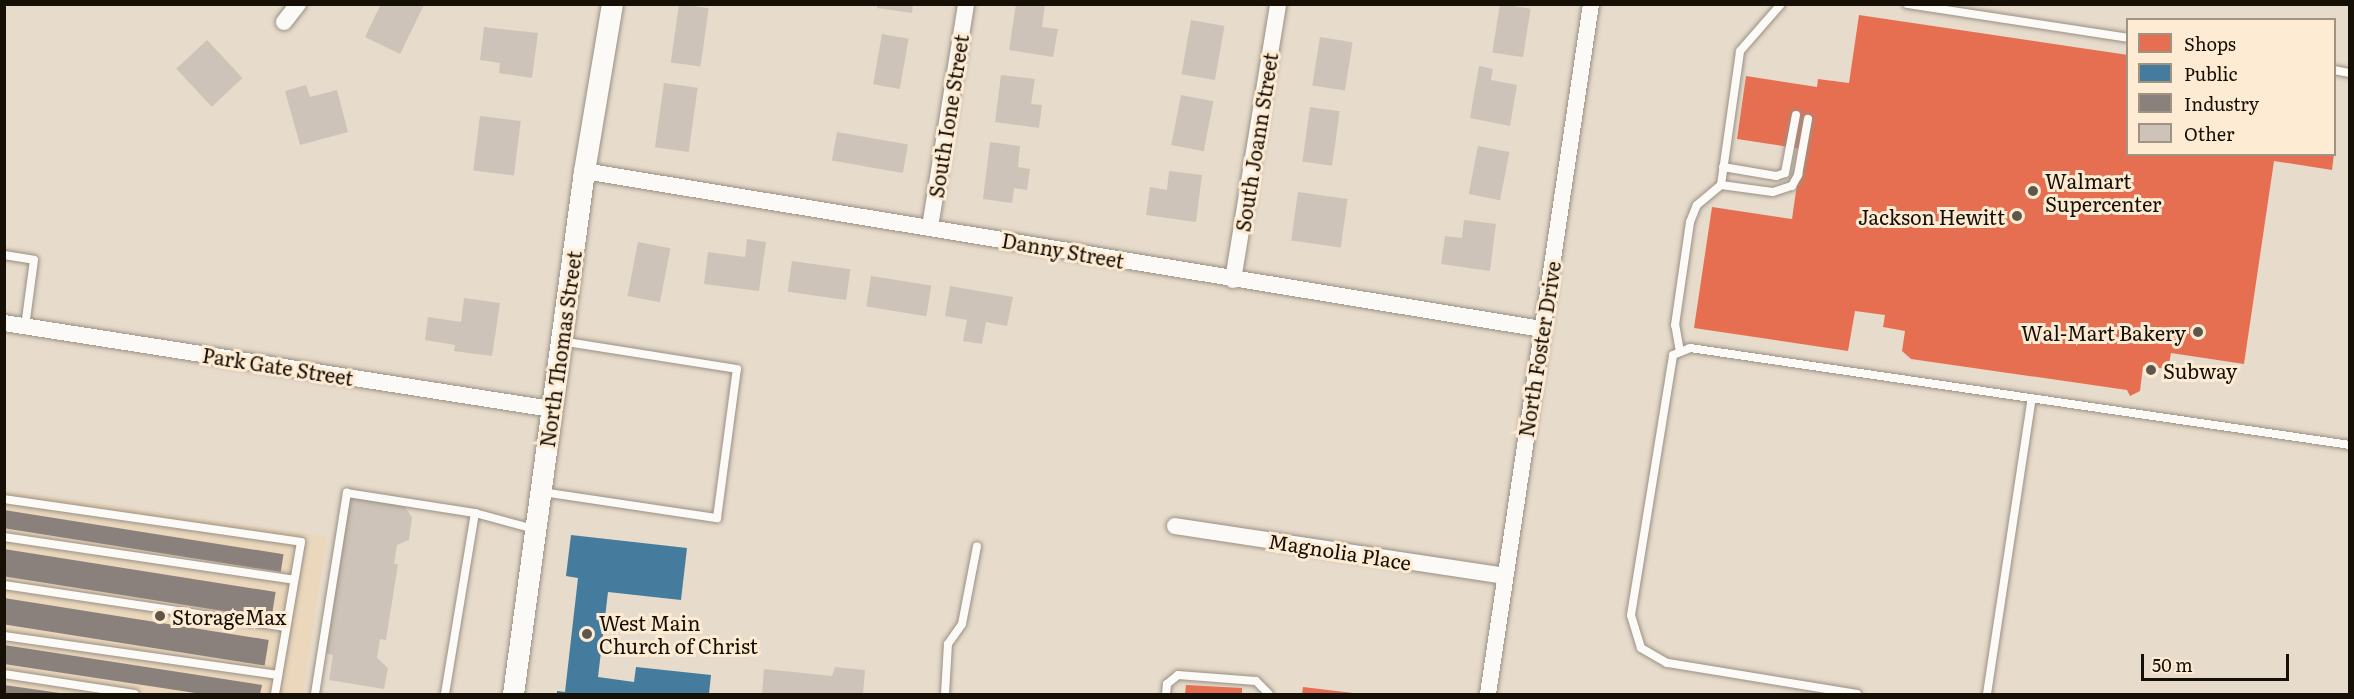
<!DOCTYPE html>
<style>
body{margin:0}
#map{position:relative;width:2354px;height:699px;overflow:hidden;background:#e7dbcb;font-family:Literata,serif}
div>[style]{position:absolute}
.built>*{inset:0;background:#ebd7bc}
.shops>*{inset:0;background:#e76f51}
.public>*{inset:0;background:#457b9d}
.industry>*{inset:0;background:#8a817c;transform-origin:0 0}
.building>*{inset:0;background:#cdc3b8;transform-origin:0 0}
.roads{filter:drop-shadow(0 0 2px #999084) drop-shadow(0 0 2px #999084)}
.service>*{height:8px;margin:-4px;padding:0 4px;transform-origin:4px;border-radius:4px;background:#fbfaf7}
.minor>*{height:16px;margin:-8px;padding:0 8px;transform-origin:8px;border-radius:8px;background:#fbfaf7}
.tertiary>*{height:21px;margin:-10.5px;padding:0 10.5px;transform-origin:10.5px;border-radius:10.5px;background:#fbfaf7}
.dots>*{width:16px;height:16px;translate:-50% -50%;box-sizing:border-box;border:3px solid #fdebd3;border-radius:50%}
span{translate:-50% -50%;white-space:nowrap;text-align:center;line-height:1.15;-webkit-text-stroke:6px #fdebd3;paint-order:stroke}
.street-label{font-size:20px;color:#160f05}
.poi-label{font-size:20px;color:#160f05}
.left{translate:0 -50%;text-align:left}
.right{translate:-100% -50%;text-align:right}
.frame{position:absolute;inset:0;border:6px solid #160f05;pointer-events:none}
.legend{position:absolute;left:2126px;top:18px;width:210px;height:138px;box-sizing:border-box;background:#fdebd3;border:2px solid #a19381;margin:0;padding:8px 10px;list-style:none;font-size:18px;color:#160f05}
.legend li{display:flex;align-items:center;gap:12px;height:30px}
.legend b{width:30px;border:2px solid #a19381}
.scale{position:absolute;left:2141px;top:654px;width:148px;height:27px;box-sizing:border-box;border:3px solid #160f05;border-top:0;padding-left:8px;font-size:18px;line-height:21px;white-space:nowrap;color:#160f05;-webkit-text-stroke:4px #fdebd3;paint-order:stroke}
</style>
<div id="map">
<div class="built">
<i style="clip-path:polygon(5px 490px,327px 537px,303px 694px,5px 694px)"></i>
</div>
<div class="shops">
<i style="clip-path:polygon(1859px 15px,2128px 55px,2128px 154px,2334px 154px,2332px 170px,2274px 161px,2244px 364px,2171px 353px,2168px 369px,2143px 366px,2140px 391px,2130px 396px,2127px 390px,1911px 359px,1902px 351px,1905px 331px,1883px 327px,1885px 315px,1855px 311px,1848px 351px,1694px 328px,1712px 207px,1792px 219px,1802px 149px,1737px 139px,1746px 76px,1817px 87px,1818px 79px,1849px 83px)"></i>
<i style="clip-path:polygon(1186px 685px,1242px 688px,1242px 694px,1185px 694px)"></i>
<i style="clip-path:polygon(1303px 687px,1353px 693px,1353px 694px,1302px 694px)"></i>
</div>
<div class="public">
<i style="clip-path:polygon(571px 535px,687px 548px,681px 600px,608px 592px,598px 677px,634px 682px,636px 667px,711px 675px,709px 694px,557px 694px,557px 691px,565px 692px,578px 578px,566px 576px)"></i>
</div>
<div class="industry">
<i style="left:4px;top:510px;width:283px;height:18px;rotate:9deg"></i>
<i style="left:4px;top:549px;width:275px;height:27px;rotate:9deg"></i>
<i style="left:4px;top:598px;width:268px;height:26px;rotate:9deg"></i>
<i style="clip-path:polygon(4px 645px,262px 685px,260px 694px,202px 694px,4px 664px)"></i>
<i style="clip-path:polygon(4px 685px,60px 693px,60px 694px,4px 694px)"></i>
</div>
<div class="building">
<i style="left:679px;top:4px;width:30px;height:59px;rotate:8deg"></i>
<i style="clip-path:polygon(877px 4px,913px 4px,912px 13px,877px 8px)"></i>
<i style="clip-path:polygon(1016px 4px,1045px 4px,1042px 27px,1058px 29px,1053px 57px,1009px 50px)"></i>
<i style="left:1500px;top:4px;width:31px;height:49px;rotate:9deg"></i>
<i style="clip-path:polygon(377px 5px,424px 5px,400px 54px,365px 37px,380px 6px)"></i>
<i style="left:1191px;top:20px;width:34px;height:55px;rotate:10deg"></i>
<i style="clip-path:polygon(484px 27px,538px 33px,532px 78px,499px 73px,500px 63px,480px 60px)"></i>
<i style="left:882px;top:34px;width:27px;height:51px;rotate:10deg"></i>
<i style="left:1320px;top:37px;width:33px;height:49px;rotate:9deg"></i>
<i style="left:207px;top:40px;width:52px;height:42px;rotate:47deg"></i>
<i style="clip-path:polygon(1479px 66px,1493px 69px,1491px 80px,1517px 85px,1510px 126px,1470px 118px)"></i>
<i style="clip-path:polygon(1001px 75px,1035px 79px,1031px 104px,1042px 105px,1039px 128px,995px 122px)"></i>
<i style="left:664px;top:83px;width:34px;height:65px;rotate:8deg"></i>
<i style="clip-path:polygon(306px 85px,310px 97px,337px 90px,348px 132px,300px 145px,285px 91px)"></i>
<i style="left:1181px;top:95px;width:33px;height:51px;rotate:11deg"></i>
<i style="left:1310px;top:107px;width:30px;height:55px;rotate:8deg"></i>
<i style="left:480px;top:116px;width:41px;height:55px;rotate:7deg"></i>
<i style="left:837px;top:132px;width:72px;height:29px;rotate:10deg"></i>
<i style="clip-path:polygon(990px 142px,1020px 146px,1018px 167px,1030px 169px,1027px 190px,1014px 188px,1012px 203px,983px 199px)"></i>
<i style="left:1478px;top:146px;width:32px;height:49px;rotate:11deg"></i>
<i style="clip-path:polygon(1169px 171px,1202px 175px,1196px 222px,1146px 215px,1150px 187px,1167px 190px)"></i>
<i style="left:1298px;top:192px;width:50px;height:49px;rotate:8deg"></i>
<i style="clip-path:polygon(1464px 220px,1496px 224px,1490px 271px,1441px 264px,1445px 236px,1462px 238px)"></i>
<i style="clip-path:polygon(747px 239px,766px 242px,759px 291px,704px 284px,708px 252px,745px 257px)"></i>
<i style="left:638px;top:242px;width:33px;height:55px;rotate:11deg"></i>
<i style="left:792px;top:261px;width:59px;height:31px;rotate:8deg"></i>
<i style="left:871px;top:276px;width:61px;height:31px;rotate:9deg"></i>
<i style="clip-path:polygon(950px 286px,1013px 297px,1007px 326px,986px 322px,982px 344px,963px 341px,967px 320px,945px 316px)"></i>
<i style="clip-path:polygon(464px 298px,500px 303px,492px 356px,454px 351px,455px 345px,425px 340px,428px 317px,461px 322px)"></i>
<i style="clip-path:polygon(348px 497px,404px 506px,412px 517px,409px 540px,397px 545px,394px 564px,398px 564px,386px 640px,380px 639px,377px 658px,388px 668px,384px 689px,329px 680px,333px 655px,324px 653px)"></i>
<i style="clip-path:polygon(835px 667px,865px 670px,863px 694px,762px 694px,764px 669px,832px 676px)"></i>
</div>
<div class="roads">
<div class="service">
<i style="left:1907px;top:4px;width:224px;rotate:8.7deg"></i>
<i style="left:2334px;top:70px;width:16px;rotate:11deg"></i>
<i style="left:1723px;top:167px;width:54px;rotate:9.6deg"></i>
<i style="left:1776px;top:176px;width:9px;rotate:-18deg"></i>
<i style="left:1785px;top:173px;width:59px;rotate:-79.3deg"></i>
<i style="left:1721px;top:185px;width:52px;rotate:7.7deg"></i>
<i style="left:1773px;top:192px;width:20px;rotate:-18deg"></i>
<i style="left:1792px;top:186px;width:13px;rotate:-61deg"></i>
<i style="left:1798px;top:175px;width:57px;rotate:-79.9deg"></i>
<i style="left:4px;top:255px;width:30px;rotate:9deg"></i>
<i style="left:34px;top:260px;width:68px;rotate:97.7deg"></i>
<i style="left:1680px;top:352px;width:27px;rotate:-100deg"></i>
<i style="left:1675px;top:325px;width:104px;rotate:-81.7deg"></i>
<i style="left:1690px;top:222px;width:18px;rotate:-68deg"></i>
<i style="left:1697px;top:205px;width:31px;rotate:-40deg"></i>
<i style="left:1721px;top:185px;width:135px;rotate:-81.9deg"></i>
<i style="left:1740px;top:51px;width:62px;rotate:-48.9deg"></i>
<i style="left:542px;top:492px;width:177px;rotate:8.5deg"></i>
<i style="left:717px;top:518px;width:150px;rotate:-82.4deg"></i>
<i style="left:737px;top:369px;width:178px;rotate:-171deg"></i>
<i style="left:4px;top:499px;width:300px;rotate:8.2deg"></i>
<i style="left:301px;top:542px;width:154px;rotate:99.7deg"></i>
<i style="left:4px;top:537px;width:293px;rotate:8.4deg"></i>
<i style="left:4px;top:585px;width:285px;rotate:8.5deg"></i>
<i style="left:4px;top:636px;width:277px;rotate:8.1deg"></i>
<i style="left:4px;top:674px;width:132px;rotate:8.7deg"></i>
<i style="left:315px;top:694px;width:204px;rotate:-81deg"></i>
<i style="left:347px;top:493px;width:130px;rotate:8.9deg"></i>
<i style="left:445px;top:694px;width:183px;rotate:-80.6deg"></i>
<i style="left:475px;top:513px;width:61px;rotate:15.2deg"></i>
<i style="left:945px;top:694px;width:50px;rotate:-86.6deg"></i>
<i style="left:948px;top:644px;width:24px;rotate:-55deg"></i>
<i style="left:962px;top:624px;width:79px;rotate:-79.1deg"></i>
<i style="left:1166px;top:694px;width:10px;rotate:-84deg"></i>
<i style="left:1167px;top:684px;width:14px;rotate:-39deg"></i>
<i style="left:1178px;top:675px;width:78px;rotate:4.4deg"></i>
<i style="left:1256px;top:681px;width:18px;rotate:45deg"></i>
<i style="left:1857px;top:694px;width:193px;rotate:-170.7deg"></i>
<i style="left:1667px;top:663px;width:30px;rotate:-150deg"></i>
<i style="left:1641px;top:648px;width:34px;rotate:-107deg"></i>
<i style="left:1631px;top:615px;width:263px;rotate:-80.8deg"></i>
<i style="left:1673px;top:355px;width:18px;rotate:-22deg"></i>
<i style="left:1690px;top:348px;width:667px;rotate:8.36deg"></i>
<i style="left:1987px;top:694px;width:299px;rotate:-81.4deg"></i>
</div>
<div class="minor">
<i style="left:284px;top:22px;width:23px;rotate:-52deg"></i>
<i style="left:584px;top:171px;width:971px;rotate:9.37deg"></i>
<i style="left:930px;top:227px;width:226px;rotate:-80.8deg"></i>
<i style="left:1233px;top:280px;width:280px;rotate:-80.7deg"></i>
<i style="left:4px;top:323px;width:554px;rotate:8.93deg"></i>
<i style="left:1175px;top:526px;width:333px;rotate:8.6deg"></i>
<i style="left:1488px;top:694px;width:698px;rotate:-81.51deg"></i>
</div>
<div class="tertiary">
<i style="left:513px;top:694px;width:528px;rotate:-82.27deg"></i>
<i style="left:584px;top:171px;width:169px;rotate:-80.5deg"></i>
</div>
</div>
<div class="dots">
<i style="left:2033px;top:191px;background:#5f564a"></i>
<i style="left:2017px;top:216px;background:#5f564a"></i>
<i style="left:2198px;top:332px;background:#5f564a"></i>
<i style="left:2151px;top:370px;background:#5f564a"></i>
<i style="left:160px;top:616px;background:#5f564a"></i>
<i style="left:587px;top:634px;background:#5f564a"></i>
</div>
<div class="street-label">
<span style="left:948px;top:116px;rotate:-81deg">South Ione Street</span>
<span style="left:1256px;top:142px;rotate:-81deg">South Joann Street</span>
<span style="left:1063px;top:250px;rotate:10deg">Danny Street</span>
<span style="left:560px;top:349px;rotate:-82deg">North Thomas Street</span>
<span style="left:1539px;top:349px;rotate:-81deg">North Foster Drive</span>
<span style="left:278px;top:366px;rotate:9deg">Park Gate Street</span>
<span style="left:1340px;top:551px;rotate:9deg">Magnolia Place</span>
</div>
<div class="poi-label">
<span class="left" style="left:2045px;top:192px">Walmart<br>Supercenter</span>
<span class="right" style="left:2005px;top:216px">Jackson Hewitt</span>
<span class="right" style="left:2186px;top:332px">Wal-Mart Bakery</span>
<span class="left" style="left:2163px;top:370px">Subway</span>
<span class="left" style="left:172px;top:616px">StorageMax</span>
<span class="left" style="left:599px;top:634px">West Main<br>Church of Christ</span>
</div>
<div class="frame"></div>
<ul class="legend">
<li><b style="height:16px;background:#e76f51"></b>Shops</li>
<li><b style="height:16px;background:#457b9d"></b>Public</li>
<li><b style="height:16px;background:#8a817c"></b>Industry</li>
<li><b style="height:16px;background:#cdc3b8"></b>Other</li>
</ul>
<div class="scale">50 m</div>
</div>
